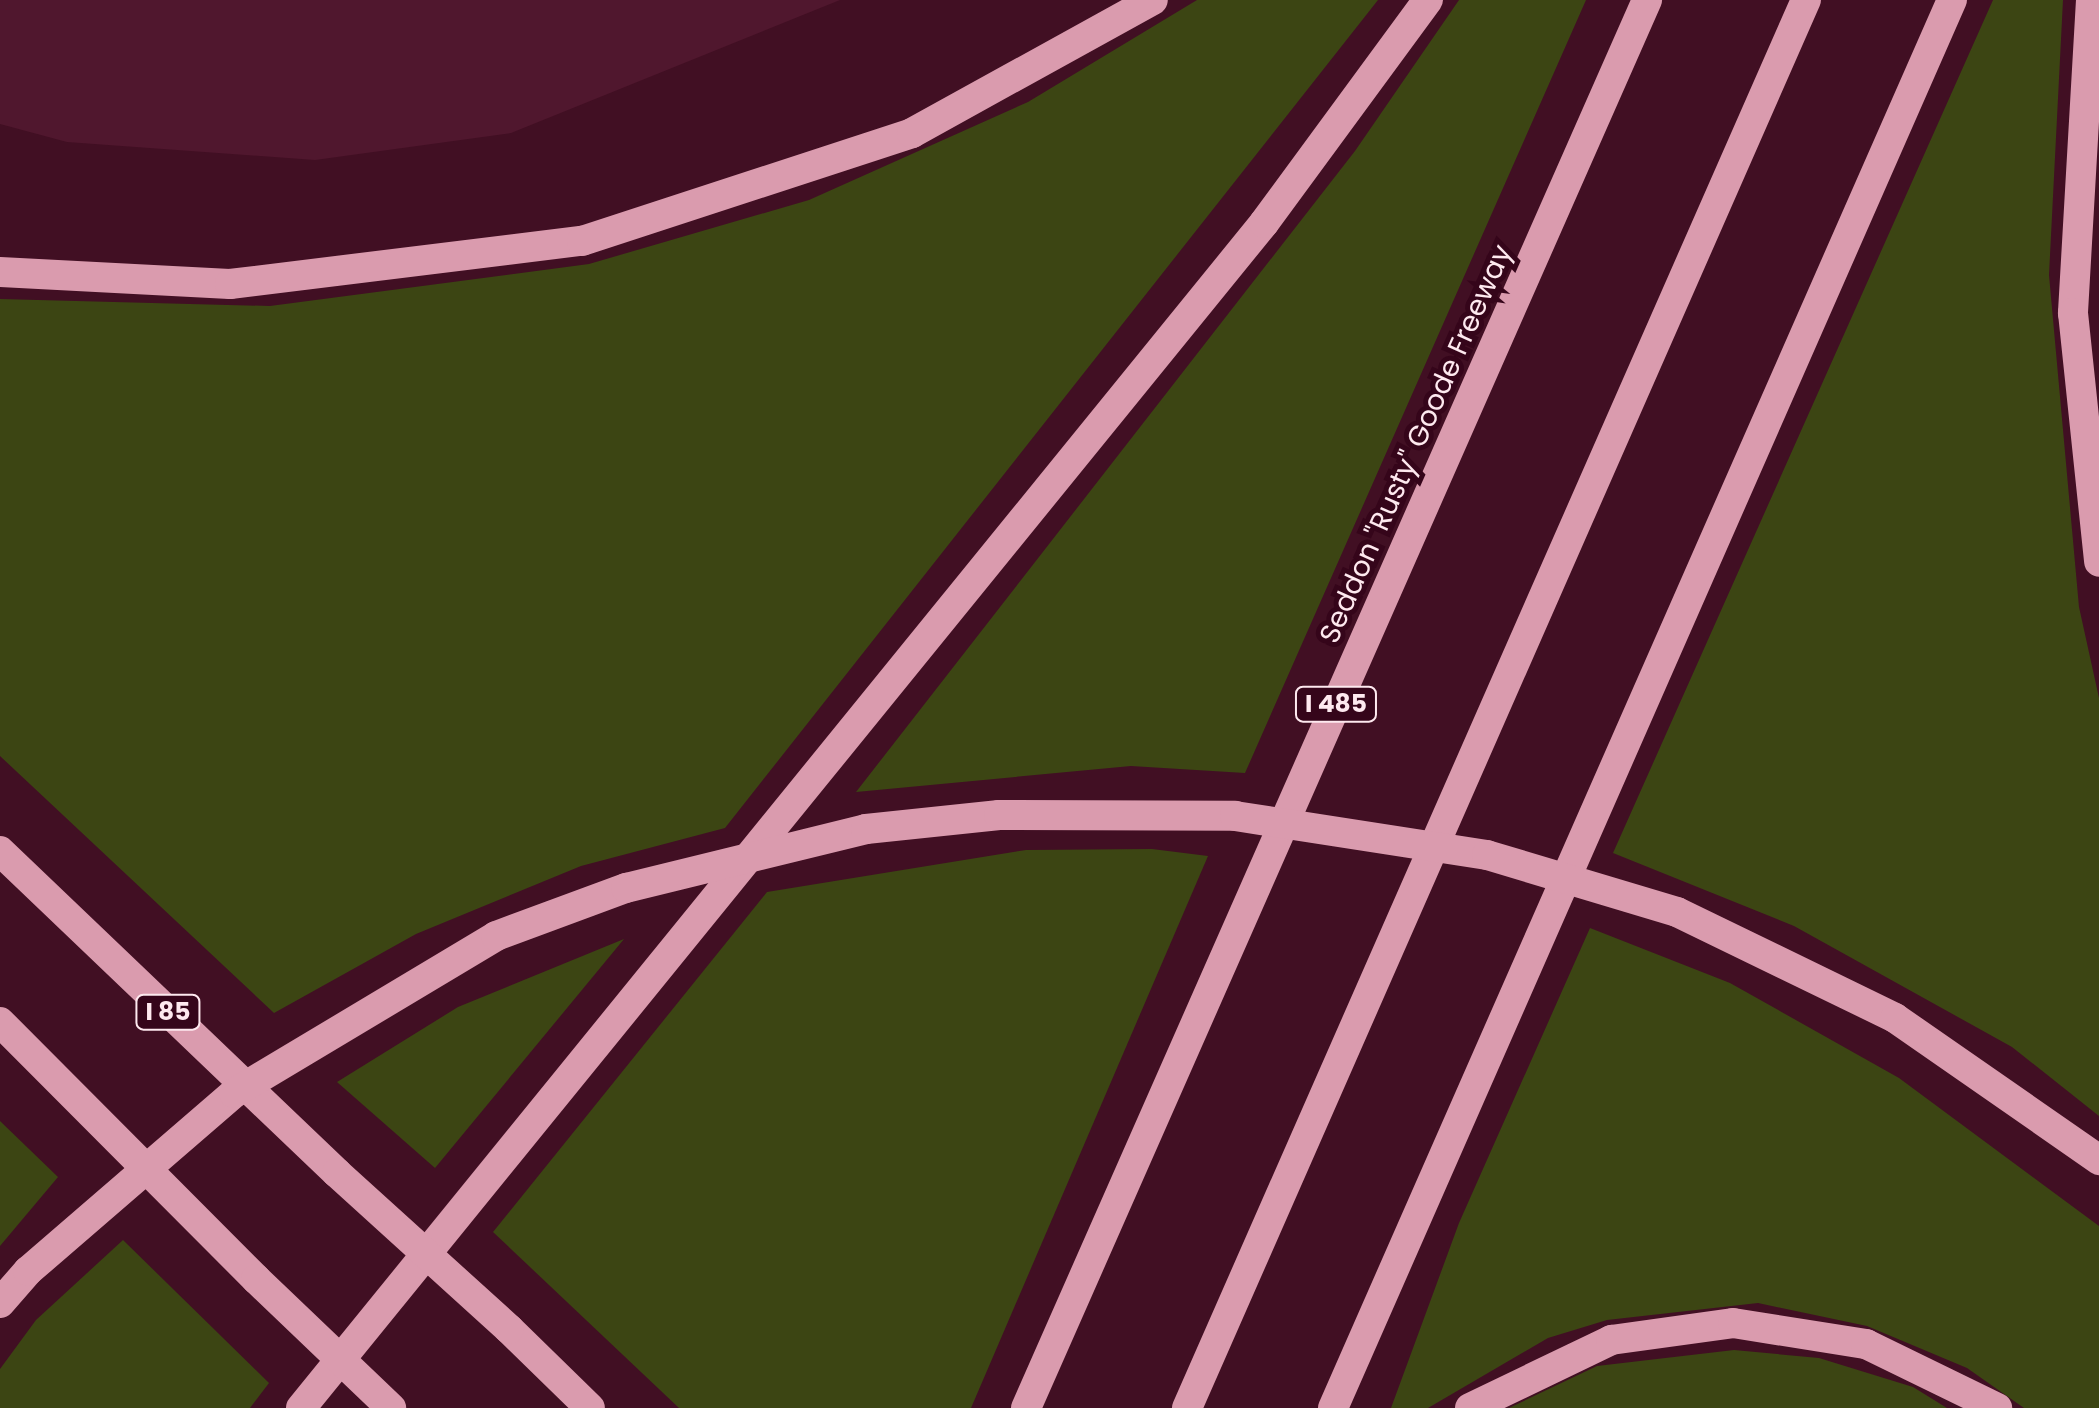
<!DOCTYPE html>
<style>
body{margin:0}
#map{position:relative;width:2099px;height:1408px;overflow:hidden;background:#410f23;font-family:Poppins,sans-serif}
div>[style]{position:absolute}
.built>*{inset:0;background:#50172e}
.green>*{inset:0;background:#3c4513}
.motorway>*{height:30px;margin:-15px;padding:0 15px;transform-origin:15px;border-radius:15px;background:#da9bae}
.motorway-bridge>*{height:30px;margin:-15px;padding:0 15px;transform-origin:15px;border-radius:15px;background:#da9bae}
span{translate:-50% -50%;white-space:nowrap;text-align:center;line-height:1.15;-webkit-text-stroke:10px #35051a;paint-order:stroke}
.shield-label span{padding:2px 8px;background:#35051a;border:2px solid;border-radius:8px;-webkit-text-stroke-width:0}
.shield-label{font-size:25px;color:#fee9ef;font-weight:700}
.street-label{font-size:28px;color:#fee9ef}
</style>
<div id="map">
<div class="built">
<i style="clip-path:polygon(0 0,840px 0,511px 133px,315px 160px,67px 142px,0 124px)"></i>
</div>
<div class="green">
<i style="clip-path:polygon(1197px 0,1378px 0,725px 828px,581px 866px,416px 934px,274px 1013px,0 756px,0 299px,270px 306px,589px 264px,809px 200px,1028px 102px)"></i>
<i style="clip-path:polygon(1459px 0,1586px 0,1245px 773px,1131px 766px,856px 792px,1355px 151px)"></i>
<i style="clip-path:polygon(1993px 0,2063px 0,2049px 275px,2079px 607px,2099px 698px,2099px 1116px,2012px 1047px,1794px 926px,1613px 853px)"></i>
<i style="clip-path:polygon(1152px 849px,1208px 856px,971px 1408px,679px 1408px,493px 1232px,767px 892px,1026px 850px)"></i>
<i style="clip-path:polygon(1590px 928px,1730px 983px,1899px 1078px,2099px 1226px,2099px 1408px,2024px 1408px,1967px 1368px,1867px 1326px,1758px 1303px,1607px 1320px,1548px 1338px,1428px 1408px,1391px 1408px,1459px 1223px)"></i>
<i style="clip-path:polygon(624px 939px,435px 1168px,337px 1082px,458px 1007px)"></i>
<i style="clip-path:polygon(0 1121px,58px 1177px,0 1246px)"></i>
<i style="clip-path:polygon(123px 1240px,269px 1383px,250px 1408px,0 1408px,0 1369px,36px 1320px)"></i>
<i style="clip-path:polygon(1734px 1350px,1819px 1358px,1913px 1387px,1947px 1408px,1509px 1408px,1597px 1366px)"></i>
</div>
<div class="motorway">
<i style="left:2091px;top:0;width:314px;rotate:93.3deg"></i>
<i style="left:2073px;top:313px;width:250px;rotate:84deg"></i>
<i style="left:0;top:272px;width:230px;rotate:3deg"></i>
<i style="left:230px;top:284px;width:355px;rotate:-7deg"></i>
<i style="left:582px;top:241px;width:347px;rotate:-18.1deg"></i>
<i style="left:912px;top:133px;width:275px;rotate:-28.9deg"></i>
<i style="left:0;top:851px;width:466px;rotate:43.7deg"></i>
<i style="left:1677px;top:912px;width:242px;rotate:25.9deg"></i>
<i style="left:1895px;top:1018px;width:249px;rotate:34.8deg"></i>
<i style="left:0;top:1022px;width:363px;rotate:45.1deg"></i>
<i style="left:0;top:1303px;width:43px;rotate:-48.8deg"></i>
<i style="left:509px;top:1329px;width:113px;rotate:44.3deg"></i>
<i style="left:301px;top:1408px;width:1527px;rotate:-50.9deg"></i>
<i style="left:1264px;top:223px;width:277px;rotate:-53.7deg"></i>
<i style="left:1026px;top:1408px;width:1539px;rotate:-66.2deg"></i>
<i style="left:1187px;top:1408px;width:1538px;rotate:-66.27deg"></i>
<i style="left:1333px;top:1408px;width:1538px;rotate:-66.27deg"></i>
<i style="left:1470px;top:1408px;width:157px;rotate:-25.7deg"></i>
<i style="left:1611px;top:1340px;width:123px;rotate:-7.9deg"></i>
<i style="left:1733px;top:1323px;width:135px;rotate:9deg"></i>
<i style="left:1866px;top:1344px;width:146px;rotate:26deg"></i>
</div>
<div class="motorway-bridge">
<i style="left:337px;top:1173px;width:232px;rotate:42.2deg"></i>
<i style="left:28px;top:1271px;width:272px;rotate:-40.8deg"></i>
<i style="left:234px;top:1093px;width:305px;rotate:-30.9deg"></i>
<i style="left:496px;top:936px;width:139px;rotate:-20.3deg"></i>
<i style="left:626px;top:888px;width:247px;rotate:-13.8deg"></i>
<i style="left:866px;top:829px;width:134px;rotate:-6deg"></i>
<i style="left:999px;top:815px;width:236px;rotate:0.2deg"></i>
<i style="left:1235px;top:816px;width:255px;rotate:8.8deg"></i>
<i style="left:1487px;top:855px;width:198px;rotate:16.7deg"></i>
<i style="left:256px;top:1279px;width:187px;rotate:43.7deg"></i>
</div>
<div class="shield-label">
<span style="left:1336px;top:704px">I 485</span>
<span style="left:168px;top:1012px">I 85</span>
</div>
<div class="street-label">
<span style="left:1416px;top:444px;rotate:-66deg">Seddon "Rusty" Goode Freeway</span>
</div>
</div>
